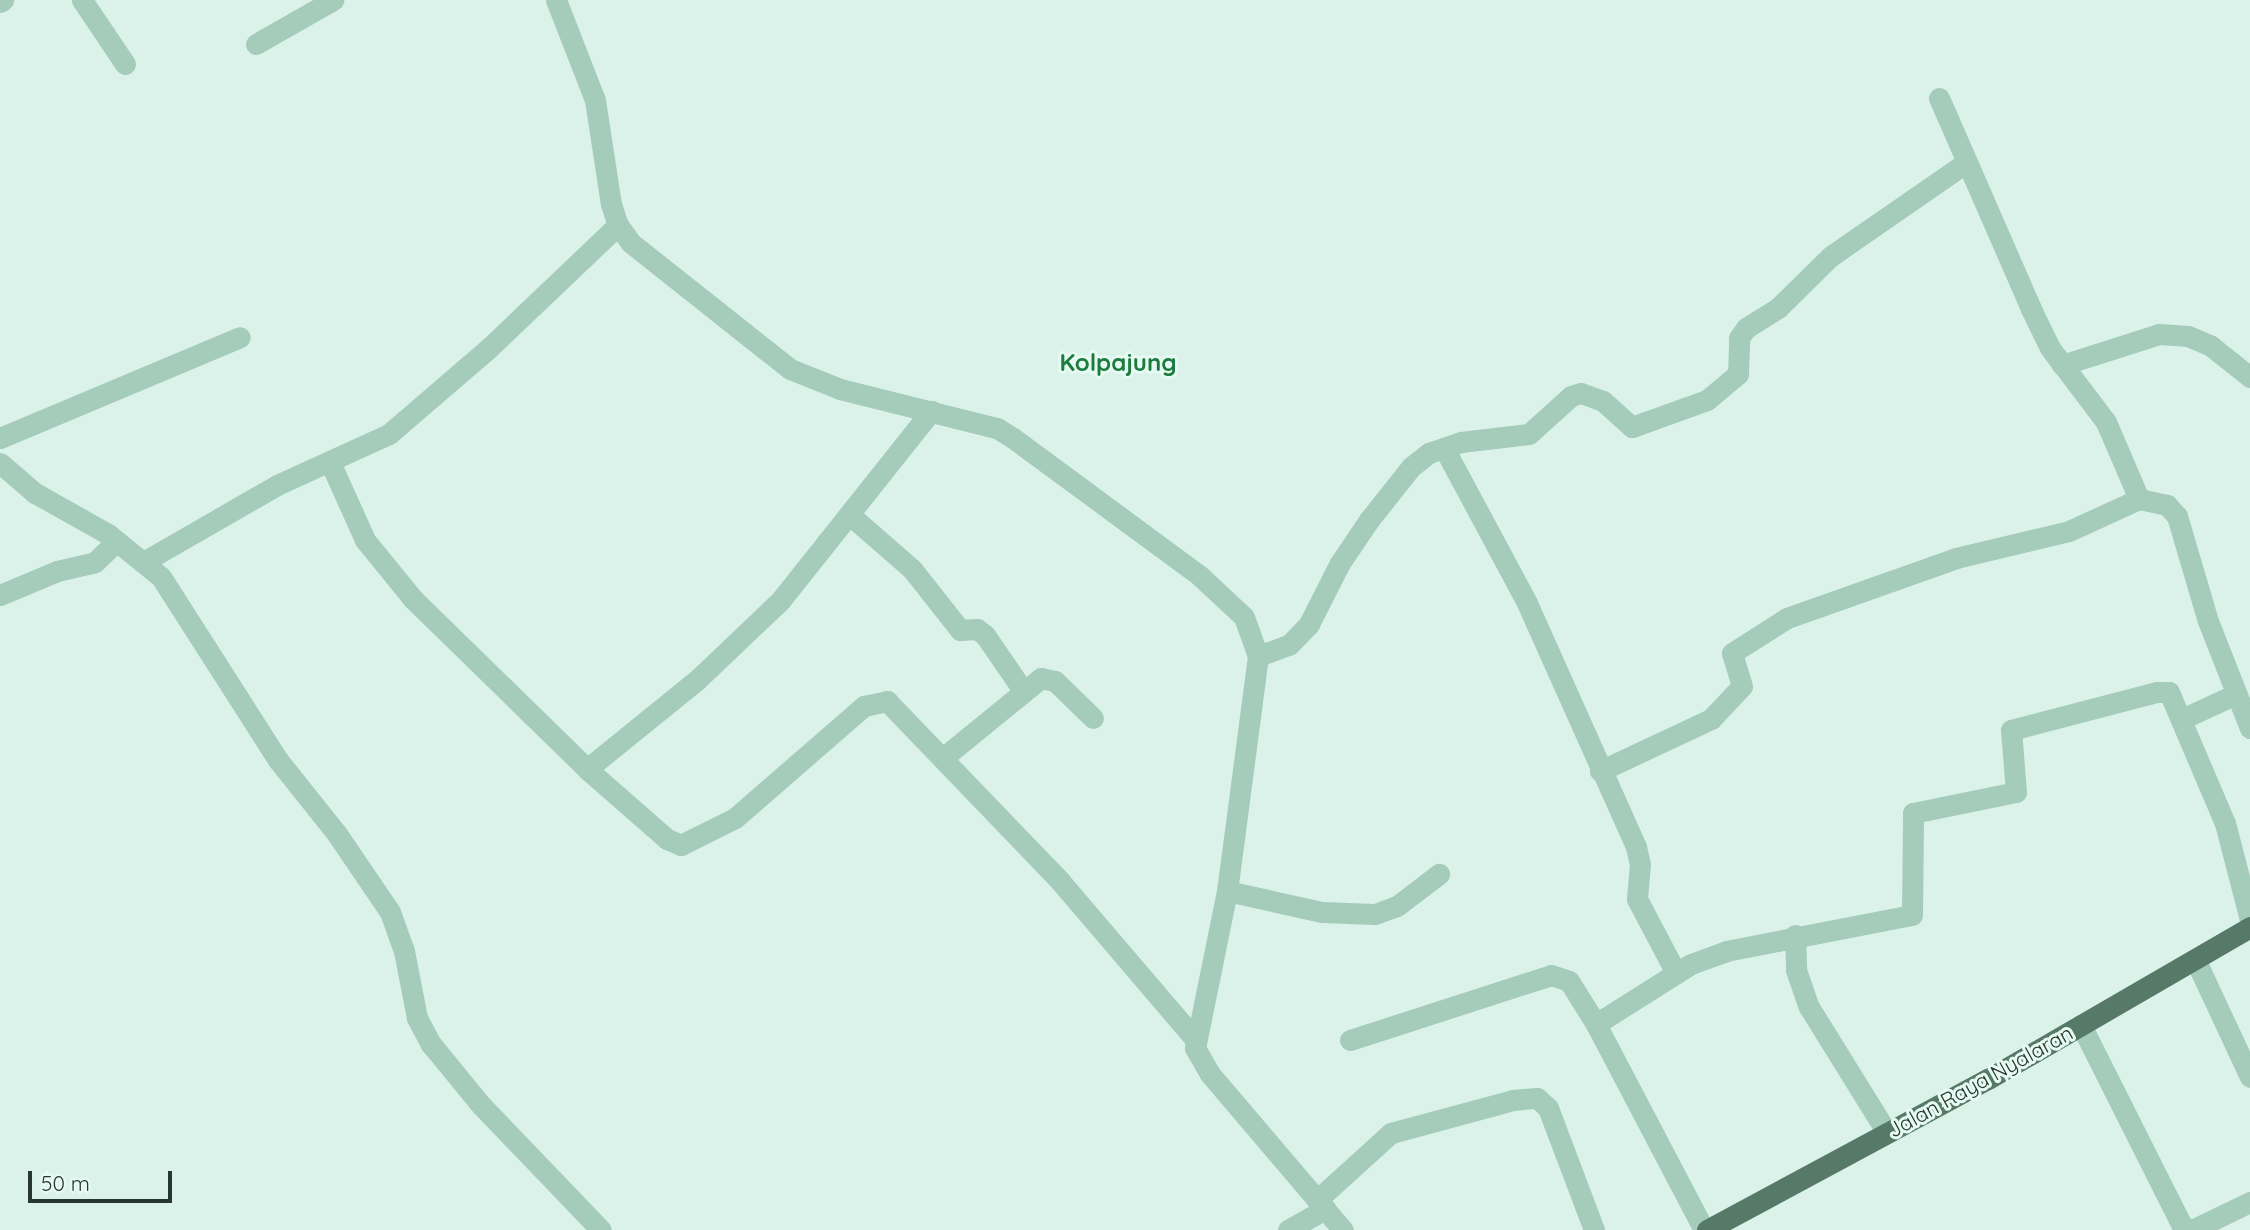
<!DOCTYPE html>
<style>
body{margin:0}
#map{position:relative;width:2250px;height:1230px;overflow:hidden;background:#daf2ea;font-family:Quicksand,sans-serif}
div>[style]{position:absolute}
.minor>*{height:21px;margin:-10.5px;padding:0 10.5px;transform-origin:10.5px;border-radius:10.5px;background:#a5cbbb}
.major>*{height:21px;margin:-10.5px;padding:0 10.5px;transform-origin:10.5px;border-radius:10.5px;background:#577967}
span{translate:-50% -50%;white-space:nowrap;text-align:center;line-height:1.15;-webkit-text-stroke:6px #e6faf3;paint-order:stroke}
.street-label{font-size:21px;color:#27362e}
.quarter-label{font-size:24px;color:#1c7c3f;font-weight:700}
.scale{position:absolute;left:28px;top:1171px;width:144px;height:32px;box-sizing:border-box;border:4px solid #27362e;border-top:0;padding-left:9px;font-size:21px;line-height:24px;white-space:nowrap;color:#27362e;-webkit-text-stroke:5px #e6faf3;paint-order:stroke}
</style>
<div id="map">
<div class="minor">
<i style="left:82px;top:0;width:77px;rotate:56.1deg"></i>
<i style="left:556px;top:0;width:107px;rotate:68.7deg"></i>
<i style="left:595px;top:100px;width:105px;rotate:81.3deg"></i>
<i style="left:611px;top:204px;width:22px;rotate:72deg"></i>
<i style="left:618px;top:225px;width:22px;rotate:54deg"></i>
<i style="left:631px;top:243px;width:203px;rotate:38.4deg"></i>
<i style="left:790px;top:369px;width:54px;rotate:21.8deg"></i>
<i style="left:840px;top:389px;width:162px;rotate:14deg"></i>
<i style="left:997px;top:428px;width:19px;rotate:32deg"></i>
<i style="left:1013px;top:438px;width:232px;rotate:36.4deg"></i>
<i style="left:1200px;top:576px;width:60px;rotate:43deg"></i>
<i style="left:1244px;top:617px;width:41px;rotate:70.3deg"></i>
<i style="left:1258px;top:656px;width:237px;rotate:97.5deg"></i>
<i style="left:1227px;top:891px;width:160px;rotate:101.5deg"></i>
<i style="left:1195px;top:1048px;width:30px;rotate:60deg"></i>
<i style="left:1210px;top:1074px;width:205px;rotate:49.6deg"></i>
<i style="left:0;top:2px;width:4px;rotate:-34deg"></i>
<i style="left:256px;top:44px;width:89px;rotate:-29.7deg"></i>
<i style="left:1939px;top:98px;width:230px;rotate:66.4deg"></i>
<i style="left:2031px;top:309px;width:43px;rotate:64deg"></i>
<i style="left:2050px;top:348px;width:93px;rotate:52.9deg"></i>
<i style="left:2106px;top:422px;width:84px;rotate:66.8deg"></i>
<i style="left:2062px;top:365px;width:102px;rotate:-17.7deg"></i>
<i style="left:2159px;top:334px;width:29px;rotate:4deg"></i>
<i style="left:2188px;top:336px;width:25px;rotate:23deg"></i>
<i style="left:2211px;top:346px;width:50px;rotate:38.5deg"></i>
<i style="left:0;top:438px;width:260px;rotate:-22.8deg"></i>
<i style="left:1444px;top:448px;width:176px;rotate:61.8deg"></i>
<i style="left:1527px;top:603px;width:267px;rotate:65.9deg"></i>
<i style="left:1636px;top:847px;width:17px;rotate:77deg"></i>
<i style="left:1640px;top:864px;width:35px;rotate:95deg"></i>
<i style="left:1637px;top:899px;width:84px;rotate:62.2deg"></i>
<i style="left:330px;top:462px;width:85px;rotate:65.8deg"></i>
<i style="left:365px;top:540px;width:76px;rotate:50.9deg"></i>
<i style="left:413px;top:599px;width:243px;rotate:44.3deg"></i>
<i style="left:587px;top:769px;width:106px;rotate:41.2deg"></i>
<i style="left:667px;top:839px;width:15px;rotate:23deg"></i>
<i style="left:681px;top:845px;width:60px;rotate:-26.6deg"></i>
<i style="left:735px;top:818px;width:171px;rotate:-41deg"></i>
<i style="left:864px;top:706px;width:24px;rotate:-12deg"></i>
<i style="left:887px;top:701px;width:250px;rotate:46.1deg"></i>
<i style="left:1060px;top:881px;width:206px;rotate:49.5deg"></i>
<i style="left:0;top:463px;width:46px;rotate:40.6deg"></i>
<i style="left:35px;top:493px;width:84px;rotate:29.3deg"></i>
<i style="left:108px;top:534px;width:68px;rotate:39.1deg"></i>
<i style="left:161px;top:577px;width:217px;rotate:57.4deg"></i>
<i style="left:278px;top:760px;width:95px;rotate:51.4deg"></i>
<i style="left:337px;top:834px;width:94px;rotate:55.8deg"></i>
<i style="left:390px;top:912px;width:41px;rotate:70.3deg"></i>
<i style="left:404px;top:951px;width:68px;rotate:79deg"></i>
<i style="left:417px;top:1018px;width:30px;rotate:62deg"></i>
<i style="left:431px;top:1044px;width:79px;rotate:50.7deg"></i>
<i style="left:481px;top:1105px;width:173px;rotate:46.2deg"></i>
<i style="left:850px;top:515px;width:82px;rotate:41.1deg"></i>
<i style="left:912px;top:569px;width:78px;rotate:51.8deg"></i>
<i style="left:960px;top:630px;width:17px;rotate:-3deg"></i>
<i style="left:977px;top:629px;width:10px;rotate:37deg"></i>
<i style="left:985px;top:635px;width:65px;rotate:55.6deg"></i>
<i style="left:145px;top:561px;width:152px;rotate:-29.9deg"></i>
<i style="left:277px;top:485px;width:123px;rotate:-24.5deg"></i>
<i style="left:389px;top:434px;width:133px;rotate:-40.7deg"></i>
<i style="left:490px;top:347px;width:177px;rotate:-43.6deg"></i>
<i style="left:0;top:595px;width:62px;rotate:-22.8deg"></i>
<i style="left:57px;top:571px;width:39px;rotate:-13deg"></i>
<i style="left:95px;top:562px;width:30px;rotate:-44deg"></i>
<i style="left:1258px;top:656px;width:33px;rotate:-20deg"></i>
<i style="left:1289px;top:645px;width:29px;rotate:-46deg"></i>
<i style="left:1309px;top:624px;width:68px;rotate:-63.1deg"></i>
<i style="left:1340px;top:563px;width:52px;rotate:-56deg"></i>
<i style="left:1369px;top:520px;width:68px;rotate:-51.6deg"></i>
<i style="left:1411px;top:467px;width:23px;rotate:-38deg"></i>
<i style="left:1429px;top:453px;width:34px;rotate:-19deg"></i>
<i style="left:1461px;top:442px;width:68px;rotate:-6.7deg"></i>
<i style="left:1529px;top:434px;width:57px;rotate:-42.1deg"></i>
<i style="left:1571px;top:396px;width:10px;rotate:-17deg"></i>
<i style="left:1581px;top:393px;width:23px;rotate:20deg"></i>
<i style="left:1603px;top:401px;width:39px;rotate:42deg"></i>
<i style="left:1632px;top:427px;width:80px;rotate:-19.8deg"></i>
<i style="left:1707px;top:400px;width:40px;rotate:-40deg"></i>
<i style="left:1738px;top:374px;width:36px;rotate:-88deg"></i>
<i style="left:1739px;top:338px;width:12px;rotate:-55deg"></i>
<i style="left:1746px;top:328px;width:38px;rotate:-32deg"></i>
<i style="left:1778px;top:308px;width:74px;rotate:-44.5deg"></i>
<i style="left:1831px;top:256px;width:165px;rotate:-34.7deg"></i>
<i style="left:2182px;top:719px;width:60px;rotate:-24.8deg"></i>
<i style="left:944px;top:757px;width:125px;rotate:-39.2deg"></i>
<i style="left:1041px;top:678px;width:14px;rotate:12deg"></i>
<i style="left:1055px;top:681px;width:53px;rotate:44.2deg"></i>
<i style="left:587px;top:769px;width:143px;rotate:-39deg"></i>
<i style="left:698px;top:679px;width:113px;rotate:-43.6deg"></i>
<i style="left:780px;top:601px;width:243px;rotate:-51.5deg"></i>
<i style="left:1600px;top:771px;width:123px;rotate:-25.1deg"></i>
<i style="left:1711px;top:719px;width:45px;rotate:-46.8deg"></i>
<i style="left:1742px;top:686px;width:34px;rotate:-107deg"></i>
<i style="left:1732px;top:653px;width:65px;rotate:-32.5deg"></i>
<i style="left:1787px;top:618px;width:179px;rotate:-19.5deg"></i>
<i style="left:1956px;top:558px;width:116px;rotate:-13.4deg"></i>
<i style="left:2069px;top:531px;width:77px;rotate:-24.6deg"></i>
<i style="left:2139px;top:499px;width:29px;rotate:12deg"></i>
<i style="left:2167px;top:505px;width:15px;rotate:48deg"></i>
<i style="left:2177px;top:516px;width:109px;rotate:73.6deg"></i>
<i style="left:2208px;top:621px;width:115px;rotate:68.6deg"></i>
<i style="left:1227px;top:891px;width:97px;rotate:12.5deg"></i>
<i style="left:1322px;top:912px;width:53px;rotate:2.2deg"></i>
<i style="left:1375px;top:914px;width:23px;rotate:-20deg"></i>
<i style="left:1397px;top:906px;width:53px;rotate:-37.3deg"></i>
<i style="left:1795px;top:935px;width:35px;rotate:88deg"></i>
<i style="left:1796px;top:970px;width:39px;rotate:71deg"></i>
<i style="left:1809px;top:1007px;width:148px;rotate:58.2deg"></i>
<i style="left:2195px;top:959px;width:130px;rotate:65deg"></i>
<i style="left:2081px;top:1025px;width:225px;rotate:63.3deg"></i>
<i style="left:2182px;top:1226px;width:11px;rotate:22deg"></i>
<i style="left:2192px;top:1230px;width:64px;rotate:-25.8deg"></i>
<i style="left:1350px;top:1040px;width:211px;rotate:-17.9deg"></i>
<i style="left:1551px;top:975px;width:19px;rotate:18deg"></i>
<i style="left:1569px;top:981px;width:51px;rotate:57.9deg"></i>
<i style="left:1317px;top:1200px;width:100px;rotate:-42.2deg"></i>
<i style="left:1391px;top:1133px;width:126px;rotate:-15.1deg"></i>
<i style="left:1513px;top:1100px;width:24px;rotate:-5deg"></i>
<i style="left:1537px;top:1098px;width:15px;rotate:42deg"></i>
<i style="left:1548px;top:1108px;width:130px;rotate:69.3deg"></i>
<i style="left:1288px;top:1230px;width:43px;rotate:-29.6deg"></i>
<i style="left:1704px;top:1230px;width:233px;rotate:-117.7deg"></i>
<i style="left:1596px;top:1024px;width:112px;rotate:-32.3deg"></i>
<i style="left:1691px;top:964px;width:37px;rotate:-20deg"></i>
<i style="left:1726px;top:951px;width:189px;rotate:-11deg"></i>
<i style="left:1912px;top:915px;width:102px;rotate:-89.4deg"></i>
<i style="left:1913px;top:813px;width:105px;rotate:-11.5deg"></i>
<i style="left:2016px;top:792px;width:62px;rotate:-94.6deg"></i>
<i style="left:2011px;top:730px;width:151px;rotate:-14.6deg"></i>
<i style="left:2157px;top:692px;width:12px"></i>
<i style="left:2169px;top:692px;width:142px;rotate:66.9deg"></i>
<i style="left:2225px;top:823px;width:100px;rotate:75.5deg"></i>
</div>
<div class="major">
<i style="left:1707px;top:1230px;width:319px;rotate:-28.3deg"></i>
<i style="left:1988px;top:1079px;width:303px;rotate:-30.1deg"></i>
</div>
<div class="street-label">
<span style="left:1980px;top:1081px;rotate:-29deg">Jalan Raya Nyalaran</span>
</div>
<div class="quarter-label">
<span style="left:1118px;top:363px">Kolpajung</span>
</div>
<div class="scale">50 m</div>
</div>
